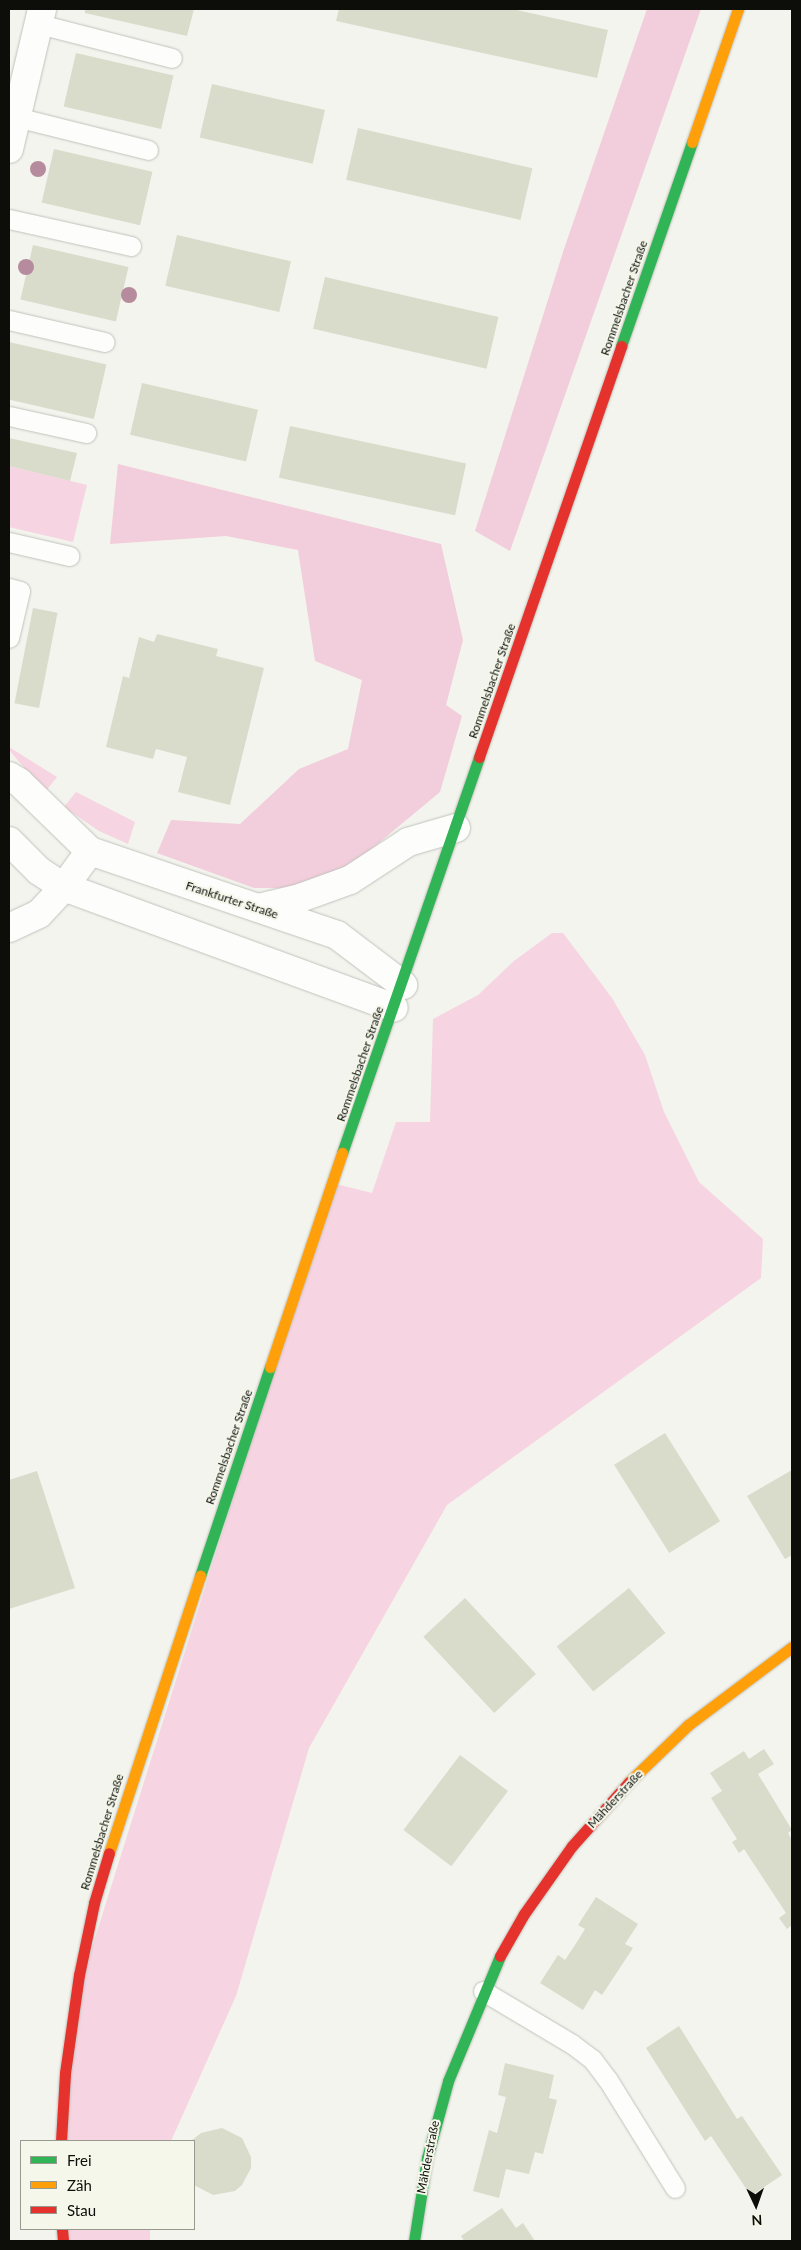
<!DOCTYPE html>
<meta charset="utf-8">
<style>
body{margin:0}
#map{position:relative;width:801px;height:2250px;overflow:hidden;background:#f3f4ed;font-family:Lato,sans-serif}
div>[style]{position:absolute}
.green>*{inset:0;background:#f7d4e1;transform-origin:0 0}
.forest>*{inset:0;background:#f2cddb}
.building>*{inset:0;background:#d9dccb;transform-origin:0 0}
.roads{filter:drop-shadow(0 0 1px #c2c2bd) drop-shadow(0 0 1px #c2c2bd)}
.lane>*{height:19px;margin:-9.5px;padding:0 9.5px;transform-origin:9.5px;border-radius:9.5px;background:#fdfdfc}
.street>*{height:28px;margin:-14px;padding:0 14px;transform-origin:14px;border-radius:14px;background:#fdfdfc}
.fast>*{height:11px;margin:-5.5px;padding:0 5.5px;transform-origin:5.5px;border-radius:5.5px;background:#30b455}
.slow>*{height:11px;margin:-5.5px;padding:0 5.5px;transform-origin:5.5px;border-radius:5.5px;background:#ff9f0a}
.jam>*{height:11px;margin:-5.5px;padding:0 5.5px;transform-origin:5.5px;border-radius:5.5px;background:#e5322d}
.trees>*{width:16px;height:16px;margin:-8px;border-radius:50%;background:#b68b9e}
span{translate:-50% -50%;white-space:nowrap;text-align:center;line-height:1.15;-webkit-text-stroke:4px #f4f7ea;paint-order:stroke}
.street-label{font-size:12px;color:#0d0e09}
.frame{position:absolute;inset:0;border:10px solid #0d0e09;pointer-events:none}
.legend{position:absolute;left:20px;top:2140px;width:175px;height:90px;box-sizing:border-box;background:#f4f7ea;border:1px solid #989a90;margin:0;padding:6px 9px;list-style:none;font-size:15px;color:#0d0e09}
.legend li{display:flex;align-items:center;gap:10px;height:25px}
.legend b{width:25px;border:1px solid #989a90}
.north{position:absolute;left:731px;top:2180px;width:50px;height:50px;-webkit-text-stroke:4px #f4f7ea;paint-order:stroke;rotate:177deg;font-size:14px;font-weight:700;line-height:20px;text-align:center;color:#0d0e09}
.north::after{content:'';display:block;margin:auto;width:18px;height:22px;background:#0d0e09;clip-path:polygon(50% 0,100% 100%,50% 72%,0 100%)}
</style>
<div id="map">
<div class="green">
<i style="clip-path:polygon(9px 466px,87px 485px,73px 542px,9px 527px)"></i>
<i style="clip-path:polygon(9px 747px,57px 777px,45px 792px,9px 750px)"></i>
<i style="clip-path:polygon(76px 792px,135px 822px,128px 844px,99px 831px,64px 807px)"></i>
<i style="clip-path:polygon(552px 933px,563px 933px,612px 998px,645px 1055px,664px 1112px,699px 1182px,763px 1239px,761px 1278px,447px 1505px,309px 1748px,236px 1996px,171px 2141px,61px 2141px,73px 2008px,332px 1183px,372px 1193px,396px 1122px,430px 1122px,433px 1019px,478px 995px,514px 961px)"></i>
<i style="left:62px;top:2229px;width:88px;height:12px"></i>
</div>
<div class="forest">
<i style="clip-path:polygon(647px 9px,701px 9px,510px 551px,475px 531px,564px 249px)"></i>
<i style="clip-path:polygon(118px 464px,441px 544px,463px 640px,446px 705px,462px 716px,440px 792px,345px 871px,300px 888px,254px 888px,157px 853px,171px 820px,240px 824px,299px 769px,348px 749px,362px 680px,315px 661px,298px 550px,226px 536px,110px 544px)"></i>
</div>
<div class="building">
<i style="clip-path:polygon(85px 9px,194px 9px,187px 36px,85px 13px)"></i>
<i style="clip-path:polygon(339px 9px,512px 9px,608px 30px,597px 78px,336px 21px)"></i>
<i style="left:76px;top:53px;width:100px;height:55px;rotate:13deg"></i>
<i style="left:212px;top:84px;width:116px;height:55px;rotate:13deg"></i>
<i style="left:358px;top:128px;width:179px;height:53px;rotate:13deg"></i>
<i style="left:54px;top:149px;width:101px;height:55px;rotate:13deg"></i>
<i style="left:177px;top:235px;width:117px;height:52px;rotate:13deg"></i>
<i style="left:33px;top:245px;width:98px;height:56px;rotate:13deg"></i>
<i style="left:325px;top:277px;width:178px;height:53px;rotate:13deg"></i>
<i style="left:9px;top:342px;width:100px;height:56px;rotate:13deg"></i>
<i style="left:142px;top:383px;width:119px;height:53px;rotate:13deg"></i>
<i style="left:290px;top:426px;width:180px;height:53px;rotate:12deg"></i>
<i style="clip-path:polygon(9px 438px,77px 453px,70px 481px,9px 466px)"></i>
<i style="left:33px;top:608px;width:25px;height:97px;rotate:11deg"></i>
<i style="clip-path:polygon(157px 634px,218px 649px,216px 656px,264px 668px,230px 805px,178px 792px,187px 757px,156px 749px,153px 759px,106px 747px,123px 676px,129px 678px,139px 637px,154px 642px)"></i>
<i style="left:665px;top:1433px;width:104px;height:60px;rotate:58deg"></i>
<i style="clip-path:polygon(792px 1470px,792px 1555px,785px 1559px,747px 1496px)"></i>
<i style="clip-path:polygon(37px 1471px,75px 1588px,9px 1609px,9px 1480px)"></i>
<i style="left:629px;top:1588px;width:58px;height:93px;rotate:51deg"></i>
<i style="left:465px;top:1598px;width:104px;height:57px;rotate:47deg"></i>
<i style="clip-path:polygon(764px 1749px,774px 1764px,758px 1774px,792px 1830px,788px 1833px,792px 1840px,792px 1925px,787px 1929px,779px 1918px,786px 1913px,744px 1849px,739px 1853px,732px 1842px,737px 1839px,711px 1798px,722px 1791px,710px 1773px,744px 1751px,749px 1759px)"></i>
<i style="left:460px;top:1755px;width:60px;height:94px;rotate:37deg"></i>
<i style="clip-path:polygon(596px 1897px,638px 1924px,625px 1944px,633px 1948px,602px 1995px,595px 1990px,583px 2010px,540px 1983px,558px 1955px,565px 1960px,575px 1945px,585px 1929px,578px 1925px)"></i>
<i style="clip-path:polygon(679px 2026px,737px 2119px,742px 2116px,782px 2175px,751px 2196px,711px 2136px,705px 2141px,646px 2048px)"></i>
<i style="clip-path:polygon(505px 2063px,554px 2075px,549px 2098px,557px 2100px,543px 2154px,535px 2152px,529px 2174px,506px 2169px,499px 2198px,473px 2191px,489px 2130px,497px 2133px,506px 2097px,498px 2095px)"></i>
<i style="clip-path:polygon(222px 2128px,242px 2138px,251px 2157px,251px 2168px,242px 2185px,235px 2191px,213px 2195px,194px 2185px,191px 2141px,201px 2133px)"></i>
<i style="clip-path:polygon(502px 2208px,516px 2228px,523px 2223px,535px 2241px,464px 2241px,461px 2236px)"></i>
</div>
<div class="roads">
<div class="lane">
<i style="left:39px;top:24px;width:137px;rotate:14.3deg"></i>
<i style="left:16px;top:117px;width:136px;rotate:14deg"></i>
<i style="left:9px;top:219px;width:125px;rotate:12.5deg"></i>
<i style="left:9px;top:320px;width:98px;rotate:13deg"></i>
<i style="left:9px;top:416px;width:79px;rotate:12.4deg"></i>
<i style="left:9px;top:542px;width:62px;rotate:13.1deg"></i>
<i style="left:9px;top:588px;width:11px;rotate:15deg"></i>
<i style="left:20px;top:591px;width:48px;rotate:103.2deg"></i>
<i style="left:483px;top:1991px;width:104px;rotate:30.8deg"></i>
<i style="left:572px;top:2044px;width:25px;rotate:37deg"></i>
<i style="left:592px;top:2059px;width:26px;rotate:53deg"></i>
<i style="left:608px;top:2080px;width:127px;rotate:58.2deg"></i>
</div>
<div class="street">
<i style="left:9px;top:149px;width:144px;rotate:-76.7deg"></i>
<i style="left:9px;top:776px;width:12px;rotate:31deg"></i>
<i style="left:19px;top:782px;width:99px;rotate:44.2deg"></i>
<i style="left:90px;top:851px;width:261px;rotate:18.8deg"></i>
<i style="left:337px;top:935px;width:83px;rotate:37.1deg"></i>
<i style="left:9px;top:841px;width:42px;rotate:45deg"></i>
<i style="left:39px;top:871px;width:30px;rotate:33deg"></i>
<i style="left:64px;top:887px;width:351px;rotate:20.1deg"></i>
<i style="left:258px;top:908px;width:43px;rotate:-13.4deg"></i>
<i style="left:300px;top:898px;width:53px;rotate:-19.8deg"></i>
<i style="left:350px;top:880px;width:69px;rotate:-33.2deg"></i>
<i style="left:408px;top:842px;width:50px;rotate:-16.3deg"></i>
<i style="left:9px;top:928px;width:33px;rotate:-25deg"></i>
<i style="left:39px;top:914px;width:37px;rotate:-47deg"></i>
<i style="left:64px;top:887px;width:44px;rotate:-54.2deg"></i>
</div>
<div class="fast">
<i style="left:621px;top:346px;width:216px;rotate:-70.8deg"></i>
<i style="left:342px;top:1153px;width:419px;rotate:-70.9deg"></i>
<i style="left:200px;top:1576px;width:220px;rotate:-71.5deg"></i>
<i style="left:414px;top:2241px;width:84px;rotate:-81.1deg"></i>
<i style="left:427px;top:2158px;width:80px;rotate:-74.7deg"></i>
<i style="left:448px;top:2081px;width:135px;rotate:-67.4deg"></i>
</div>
<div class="slow">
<i style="left:692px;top:142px;width:141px;rotate:-70.9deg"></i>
<i style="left:270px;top:1367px;width:226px;rotate:-71.4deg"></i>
<i style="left:629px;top:1782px;width:82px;rotate:-44deg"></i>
<i style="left:688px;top:1725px;width:130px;rotate:-36.9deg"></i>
<i style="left:109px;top:1853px;width:292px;rotate:-71.8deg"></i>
</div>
<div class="jam">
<i style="left:479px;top:757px;width:435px;rotate:-70.9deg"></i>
<i style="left:500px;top:1956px;width:48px;rotate:-60.3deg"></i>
<i style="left:524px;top:1914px;width:83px;rotate:-54.8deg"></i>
<i style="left:572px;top:1846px;width:86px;rotate:-48.3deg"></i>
<i style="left:61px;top:2141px;width:68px;rotate:-86.6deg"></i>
<i style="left:65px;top:2073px;width:99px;rotate:-81.9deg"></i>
<i style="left:79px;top:1975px;width:74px;rotate:-78.2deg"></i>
<i style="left:94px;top:1903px;width:52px;rotate:-73.3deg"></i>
<i style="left:62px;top:2229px;width:12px;rotate:85deg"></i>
</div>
</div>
<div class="trees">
<i style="left:38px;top:169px"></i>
<i style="left:26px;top:267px"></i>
<i style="left:129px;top:295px"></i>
</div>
<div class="street-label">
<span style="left:624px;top:298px;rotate:-71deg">Rommelsbacher Straße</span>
<span style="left:492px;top:681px;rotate:-71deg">Rommelsbacher Straße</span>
<span style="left:232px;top:900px;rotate:18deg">Frankfurter Straße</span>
<span style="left:360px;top:1064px;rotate:-71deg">Rommelsbacher Straße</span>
<span style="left:229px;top:1447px;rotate:-71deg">Rommelsbacher Straße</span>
<span style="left:615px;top:1799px;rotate:-47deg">Mähderstraße</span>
<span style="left:102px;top:1832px;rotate:-73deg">Rommelsbacher Straße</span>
<span style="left:428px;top:2157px;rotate:-79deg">Mähderstraße</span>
</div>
<div class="frame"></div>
<ul class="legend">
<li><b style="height:6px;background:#30b455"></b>Frei</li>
<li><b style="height:6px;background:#ff9f0a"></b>Zäh</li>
<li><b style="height:6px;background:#e5322d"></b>Stau</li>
</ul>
<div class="north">N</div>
</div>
